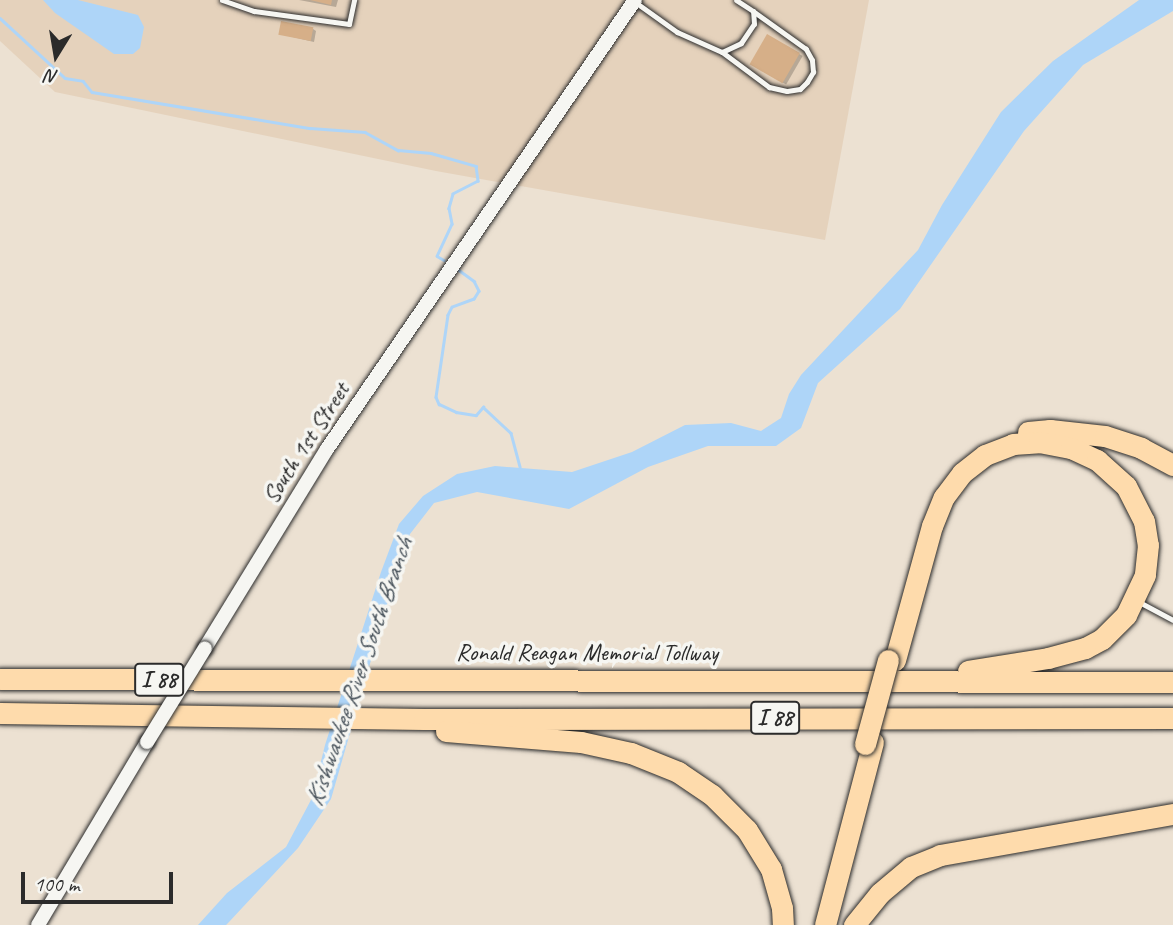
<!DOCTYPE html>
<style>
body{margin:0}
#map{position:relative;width:1173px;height:925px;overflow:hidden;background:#ece1d2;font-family:Caveat,sans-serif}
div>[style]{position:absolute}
.built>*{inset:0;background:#e5d2bc}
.water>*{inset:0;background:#aed5f8}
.shadow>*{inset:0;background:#0003;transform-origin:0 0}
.stream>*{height:2.5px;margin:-1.25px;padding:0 1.25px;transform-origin:1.25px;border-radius:1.25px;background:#aed5f8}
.building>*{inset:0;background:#d6af88;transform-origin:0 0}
.roads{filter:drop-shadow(0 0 2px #2b2b2b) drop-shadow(0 0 2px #2b2b2b)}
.service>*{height:5px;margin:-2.5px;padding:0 2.5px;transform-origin:2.5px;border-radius:2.5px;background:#f6f6f2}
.tertiary>*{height:14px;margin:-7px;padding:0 7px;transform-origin:7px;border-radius:7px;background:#f6f6f2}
.motorway>*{height:21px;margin:-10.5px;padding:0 10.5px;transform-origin:10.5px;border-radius:10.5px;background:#fedbac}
.bridges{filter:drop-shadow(0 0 2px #2b2b2b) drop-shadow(0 0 2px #2b2b2b)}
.tertiary-bridge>*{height:14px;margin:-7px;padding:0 7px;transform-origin:7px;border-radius:7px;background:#f6f6f2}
.motorway-bridge>*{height:21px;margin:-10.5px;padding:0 10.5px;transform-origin:10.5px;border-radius:10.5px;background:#fedbac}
span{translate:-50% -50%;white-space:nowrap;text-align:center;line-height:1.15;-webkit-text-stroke:7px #f6f6f2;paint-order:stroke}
.shield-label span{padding:2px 5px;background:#f6f6f2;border:2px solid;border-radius:5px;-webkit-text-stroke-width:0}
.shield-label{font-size:23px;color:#2b2b2b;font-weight:700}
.street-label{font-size:24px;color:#2b2b2b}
.water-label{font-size:26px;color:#4c565e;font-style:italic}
.north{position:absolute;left:21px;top:21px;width:70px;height:70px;-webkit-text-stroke:5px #f6f6f2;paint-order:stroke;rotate:191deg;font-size:19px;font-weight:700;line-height:28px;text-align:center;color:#2b2b2b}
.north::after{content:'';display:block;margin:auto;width:24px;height:32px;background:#2b2b2b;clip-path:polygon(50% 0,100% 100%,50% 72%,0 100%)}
.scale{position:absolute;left:21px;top:872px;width:152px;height:32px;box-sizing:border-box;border:4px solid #2b2b2b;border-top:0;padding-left:9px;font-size:21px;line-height:24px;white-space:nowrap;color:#2b2b2b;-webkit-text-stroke:5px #f6f6f2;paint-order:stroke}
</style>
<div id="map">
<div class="built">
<i style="clip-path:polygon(0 0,869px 0,825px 240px,436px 171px,55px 92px,0 41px)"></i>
</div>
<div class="water">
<i style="clip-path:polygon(43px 0,78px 0,138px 15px,144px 27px,140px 48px,133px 54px,114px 54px,55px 13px)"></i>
<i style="clip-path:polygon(1139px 0,1173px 0,1173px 11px,1083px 65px,1024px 131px,900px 309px,818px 383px,801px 428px,776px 446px,708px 446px,648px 467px,569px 509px,477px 492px,434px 503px,410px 534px,395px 577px,331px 799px,298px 848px,229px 922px,226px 925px,198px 925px,227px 893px,286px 847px,312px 798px,325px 745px,381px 572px,399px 524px,423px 496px,457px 474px,495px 466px,572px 472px,632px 452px,685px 425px,731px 423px,761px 431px,781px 418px,789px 394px,801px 375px,918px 250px,942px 205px,1001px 112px,1053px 61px)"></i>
</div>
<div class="shadow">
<i style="clip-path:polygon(299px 0,338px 0,336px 7px)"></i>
<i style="clip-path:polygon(313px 29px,316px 31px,314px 42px,280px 34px)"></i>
<i style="left:768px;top:36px;width:40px;height:33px;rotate:30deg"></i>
</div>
<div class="stream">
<i style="left:0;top:18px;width:88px;rotate:42.7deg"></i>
<i style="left:65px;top:78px;width:18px;rotate:9deg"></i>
<i style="left:83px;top:81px;width:14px;rotate:51deg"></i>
<i style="left:92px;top:92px;width:221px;rotate:9.4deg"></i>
<i style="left:310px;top:128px;width:55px;rotate:4.2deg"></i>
<i style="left:365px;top:132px;width:38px;rotate:29deg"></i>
<i style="left:398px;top:150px;width:33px;rotate:5deg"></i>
<i style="left:431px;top:153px;width:47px;rotate:16.1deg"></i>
<i style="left:476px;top:166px;width:15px;rotate:82deg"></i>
<i style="left:478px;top:181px;width:28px;rotate:153deg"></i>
<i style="left:453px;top:194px;width:15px;rotate:106deg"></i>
<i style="left:449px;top:208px;width:16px;rotate:79deg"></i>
<i style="left:452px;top:224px;width:35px;rotate:115deg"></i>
<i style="left:437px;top:256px;width:8px;rotate:30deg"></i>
<i style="left:459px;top:270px;width:19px;rotate:36deg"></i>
<i style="left:474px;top:281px;width:11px;rotate:63deg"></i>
<i style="left:479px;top:291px;width:9px;rotate:122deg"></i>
<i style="left:474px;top:299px;width:23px;rotate:160deg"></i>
<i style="left:452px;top:307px;width:9px;rotate:117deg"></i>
<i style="left:448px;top:315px;width:83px;rotate:98.3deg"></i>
<i style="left:436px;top:397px;width:8px;rotate:67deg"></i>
<i style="left:439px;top:404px;width:19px;rotate:25deg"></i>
<i style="left:456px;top:412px;width:20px;rotate:9deg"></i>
<i style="left:476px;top:415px;width:11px;rotate:-49deg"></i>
<i style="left:483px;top:407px;width:38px;rotate:43deg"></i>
<i style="left:511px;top:433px;width:35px;rotate:75deg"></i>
</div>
<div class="building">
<i style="clip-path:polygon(310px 0,332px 0,331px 5px)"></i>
<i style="left:281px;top:21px;width:33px;height:14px;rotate:11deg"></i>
<i style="left:767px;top:34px;width:38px;height:35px;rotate:30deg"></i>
</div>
<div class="roads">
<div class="service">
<i style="left:222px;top:0;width:34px;rotate:19deg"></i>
<i style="left:254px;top:11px;width:96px;rotate:7.8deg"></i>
<i style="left:349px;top:24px;width:25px;rotate:-78deg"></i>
<i style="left:635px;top:2px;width:52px;rotate:35.5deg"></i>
<i style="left:677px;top:32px;width:49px;rotate:24deg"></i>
<i style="left:722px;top:52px;width:21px;rotate:-25deg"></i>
<i style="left:741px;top:43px;width:23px;rotate:-56deg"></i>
<i style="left:754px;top:24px;width:13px;rotate:-94deg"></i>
<i style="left:753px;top:11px;width:20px;rotate:-147deg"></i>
<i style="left:722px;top:52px;width:59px;rotate:36.7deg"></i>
<i style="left:769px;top:87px;width:18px;rotate:13deg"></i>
<i style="left:787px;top:91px;width:13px;rotate:-9deg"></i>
<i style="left:800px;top:89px;width:10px;rotate:-45deg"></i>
<i style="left:807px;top:82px;width:12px;rotate:-59deg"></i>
<i style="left:813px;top:72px;width:12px;rotate:-95deg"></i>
<i style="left:812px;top:60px;width:13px;rotate:-119deg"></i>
<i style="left:806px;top:49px;width:65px;rotate:-144.4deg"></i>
<i style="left:1139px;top:602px;width:38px;rotate:28deg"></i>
</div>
<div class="tertiary">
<i style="left:205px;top:648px;width:233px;rotate:-58.5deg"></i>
<i style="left:327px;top:449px;width:544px;rotate:-55.55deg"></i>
<i style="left:38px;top:925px;width:213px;rotate:-59.2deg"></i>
</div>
<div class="motorway">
<i style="left:1028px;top:432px;width:22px;rotate:-5deg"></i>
<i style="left:1050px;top:430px;width:55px;rotate:6.2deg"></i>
<i style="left:1105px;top:436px;width:38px;rotate:18deg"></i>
<i style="left:1141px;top:448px;width:36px;rotate:28deg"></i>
<i style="left:895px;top:660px;width:139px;rotate:-74.6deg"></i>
<i style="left:932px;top:526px;width:31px;rotate:-68deg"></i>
<i style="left:944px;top:497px;width:30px;rotate:-53deg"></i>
<i style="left:962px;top:473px;width:29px;rotate:-38deg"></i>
<i style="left:985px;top:455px;width:30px;rotate:-21deg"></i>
<i style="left:1013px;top:444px;width:26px;rotate:-4deg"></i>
<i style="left:1039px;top:442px;width:33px;rotate:11deg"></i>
<i style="left:1071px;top:448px;width:29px;rotate:25deg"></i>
<i style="left:1097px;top:460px;width:39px;rotate:42deg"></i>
<i style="left:1126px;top:486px;width:39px;rotate:63deg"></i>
<i style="left:1144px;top:521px;width:24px;rotate:81deg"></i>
<i style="left:1148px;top:545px;width:30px;rotate:96deg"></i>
<i style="left:1145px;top:575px;width:44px;rotate:115.4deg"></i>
<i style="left:1126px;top:615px;width:34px;rotate:135deg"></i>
<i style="left:1102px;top:639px;width:19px;rotate:152deg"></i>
<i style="left:1085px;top:648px;width:38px;rotate:165deg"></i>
<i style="left:1048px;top:658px;width:81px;rotate:170.8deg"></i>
<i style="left:0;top:679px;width:1173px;rotate:0.15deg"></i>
<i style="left:0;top:713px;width:424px;rotate:0.8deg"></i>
<i style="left:424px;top:719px;width:749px;rotate:-0.08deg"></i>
<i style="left:446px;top:731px;width:135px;rotate:4.7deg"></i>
<i style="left:581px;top:742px;width:51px;rotate:12.4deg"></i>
<i style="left:631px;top:753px;width:51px;rotate:22deg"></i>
<i style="left:678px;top:772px;width:41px;rotate:34.1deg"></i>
<i style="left:712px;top:795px;width:49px;rotate:45deg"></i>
<i style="left:747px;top:830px;width:46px;rotate:58.4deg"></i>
<i style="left:771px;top:869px;width:41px;rotate:74.2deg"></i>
<i style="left:782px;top:908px;width:17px;rotate:87deg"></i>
<i style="left:825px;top:925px;width:189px;rotate:-75.3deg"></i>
<i style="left:854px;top:925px;width:41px;rotate:-50.9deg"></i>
<i style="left:880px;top:893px;width:40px;rotate:-40deg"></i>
<i style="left:911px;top:867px;width:31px;rotate:-22deg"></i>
<i style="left:940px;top:855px;width:237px;rotate:-10deg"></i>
</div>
</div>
<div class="bridges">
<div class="tertiary-bridge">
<i style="left:147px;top:742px;width:110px;rotate:-58.3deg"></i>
</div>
<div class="motorway-bridge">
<i style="left:865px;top:744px;width:87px;rotate:-74.7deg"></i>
</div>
</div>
<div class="shield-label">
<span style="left:159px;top:680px">I 88</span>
<span style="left:775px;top:718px">I 88</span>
</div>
<div class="street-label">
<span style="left:306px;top:443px;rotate:-57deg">South 1st Street</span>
<span style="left:587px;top:653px">Ronald Reagan Memorial Tollway</span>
</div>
<div class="water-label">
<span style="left:359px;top:672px;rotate:-71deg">Kishwaukee River South Branch</span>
</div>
<div class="north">N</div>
<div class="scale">100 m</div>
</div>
